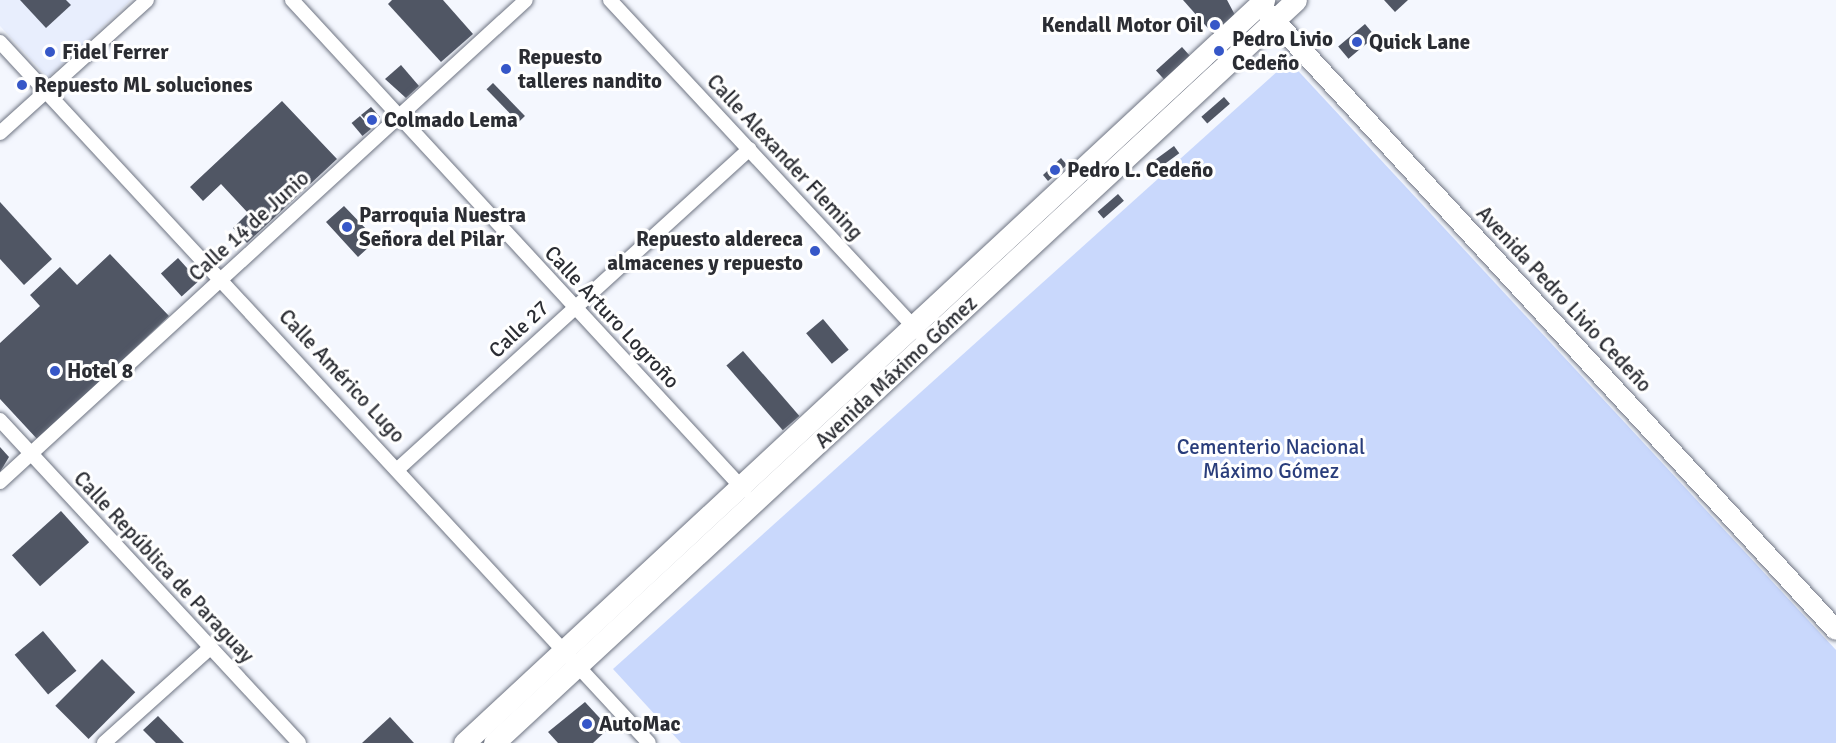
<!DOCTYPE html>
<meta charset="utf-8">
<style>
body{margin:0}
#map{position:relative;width:1836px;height:743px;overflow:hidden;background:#f4f7fe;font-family:Signika,sans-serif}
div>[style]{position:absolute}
.built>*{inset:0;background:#e8eefd}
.green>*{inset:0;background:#c9d8fc}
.building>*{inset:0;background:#505664;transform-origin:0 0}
.roads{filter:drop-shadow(0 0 2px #6e7482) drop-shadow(0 0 2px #6e7482)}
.street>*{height:14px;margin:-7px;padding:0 7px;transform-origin:7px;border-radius:7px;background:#fff}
.secondary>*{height:20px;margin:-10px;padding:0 10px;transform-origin:10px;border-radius:10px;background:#fff}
.primary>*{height:21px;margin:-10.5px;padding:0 10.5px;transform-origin:10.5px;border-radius:10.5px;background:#fff}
.dots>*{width:16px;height:16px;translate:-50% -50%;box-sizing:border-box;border:3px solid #fff;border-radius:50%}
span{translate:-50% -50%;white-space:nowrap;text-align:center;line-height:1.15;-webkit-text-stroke:6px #fff;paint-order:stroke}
.poi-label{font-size:21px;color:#2b2d33;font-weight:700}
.right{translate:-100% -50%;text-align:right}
.left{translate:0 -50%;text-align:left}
.street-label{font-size:21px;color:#2b2d33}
.park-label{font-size:21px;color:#293d7b}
</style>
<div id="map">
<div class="built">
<i style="clip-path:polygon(0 0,131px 0,48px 78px,0 26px)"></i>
</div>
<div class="green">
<i style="clip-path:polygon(1289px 61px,1836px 650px,1836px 743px,681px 743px,613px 669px)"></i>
</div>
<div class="building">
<i style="clip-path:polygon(20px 0,66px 0,71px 5px,46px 28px)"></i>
<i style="clip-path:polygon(392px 0,443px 0,473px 34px,441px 62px,388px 4px)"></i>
<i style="clip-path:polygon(1183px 0,1227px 0,1235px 15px,1214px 35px)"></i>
<i style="clip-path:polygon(1384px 0,1408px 0,1395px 12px)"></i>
<i style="left:1365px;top:24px;width:16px;height:35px;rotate:50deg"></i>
<i style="left:1182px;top:47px;width:12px;height:35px;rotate:48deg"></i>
<i style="clip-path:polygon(401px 65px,419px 86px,406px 98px,385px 79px)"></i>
<i style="left:493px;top:83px;width:46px;height:9px;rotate:46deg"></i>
<i style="left:1224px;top:97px;width:9px;height:30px;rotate:49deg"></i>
<i style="clip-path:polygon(282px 101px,337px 159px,247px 243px,233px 228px,248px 213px,221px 184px,203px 201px,190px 187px)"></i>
<i style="clip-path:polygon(371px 107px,380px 117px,373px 128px,361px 115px)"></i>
<i style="left:360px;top:116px;width:17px;height:11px;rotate:50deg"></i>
<i style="left:1174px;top:146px;width:9px;height:30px;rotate:54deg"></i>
<i style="clip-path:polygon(1061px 158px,1067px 165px,1048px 181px,1043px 175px)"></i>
<i style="left:1118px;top:194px;width:9px;height:27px;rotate:49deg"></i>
<i style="clip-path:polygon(0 202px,52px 259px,24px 285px,0 259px)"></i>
<i style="clip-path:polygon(344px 206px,368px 231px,362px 237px,370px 246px,358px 257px,326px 222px)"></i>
<i style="clip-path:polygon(110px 254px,169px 316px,38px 440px,0 399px,0 343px,40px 306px,30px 295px,60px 267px,77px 285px)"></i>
<i style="left:178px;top:258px;width:31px;height:23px;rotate:48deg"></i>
<i style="left:823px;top:319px;width:40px;height:22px;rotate:50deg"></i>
<i style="left:743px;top:351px;width:86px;height:22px;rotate:49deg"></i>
<i style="clip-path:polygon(0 447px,9px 457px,0 472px)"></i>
<i style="left:61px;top:511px;width:42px;height:66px;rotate:48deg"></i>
<i style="left:43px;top:631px;width:52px;height:37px;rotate:50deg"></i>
<i style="left:102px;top:659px;width:47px;height:66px;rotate:45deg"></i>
<i style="clip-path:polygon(585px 702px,609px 728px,593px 743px,558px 743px,548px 732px)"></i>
<i style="clip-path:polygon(158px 716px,184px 743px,156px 743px,143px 730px)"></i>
<i style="clip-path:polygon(390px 717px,414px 743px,362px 743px)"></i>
</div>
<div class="roads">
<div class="street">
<i style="left:292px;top:0;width:667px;rotate:47.31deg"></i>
<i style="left:610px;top:0;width:454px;rotate:47.1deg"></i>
<i style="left:0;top:42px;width:955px;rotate:47.21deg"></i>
<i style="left:0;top:133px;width:198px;rotate:-42.1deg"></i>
<i style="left:0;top:420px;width:440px;rotate:47.2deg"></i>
<i style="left:399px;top:468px;width:474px;rotate:-42.3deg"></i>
<i style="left:0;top:482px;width:713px;rotate:-42.5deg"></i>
<i style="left:104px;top:743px;width:142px;rotate:-41.9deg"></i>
</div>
<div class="secondary">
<i style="left:1264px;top:9px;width:844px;rotate:47.35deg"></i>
</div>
<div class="primary">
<i style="left:464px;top:743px;width:1092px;rotate:-42.88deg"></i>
<i style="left:494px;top:743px;width:1093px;rotate:-42.81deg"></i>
</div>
</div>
<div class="dots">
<i style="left:1215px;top:25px;background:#3657c8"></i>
<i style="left:1357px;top:42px;background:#3657c8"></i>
<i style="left:1219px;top:51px;background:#3657c8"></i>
<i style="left:50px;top:52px;background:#3657c8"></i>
<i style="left:506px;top:69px;background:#3657c8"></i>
<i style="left:22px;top:85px;background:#3657c8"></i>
<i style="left:372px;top:120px;background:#3657c8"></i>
<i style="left:1055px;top:170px;background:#3657c8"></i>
<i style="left:347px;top:227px;background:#3657c8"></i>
<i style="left:815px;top:251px;background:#3657c8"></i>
<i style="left:55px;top:371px;background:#3657c8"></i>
<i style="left:587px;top:724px;background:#3657c8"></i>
</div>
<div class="poi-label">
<span class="right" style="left:1203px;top:25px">Kendall Motor Oil</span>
<span class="left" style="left:1232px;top:51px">Pedro Livio<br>Cedeño</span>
<span class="left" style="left:1369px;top:42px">Quick Lane</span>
<span class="left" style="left:62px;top:52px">Fidel Ferrer</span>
<span class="left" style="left:518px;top:69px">Repuesto<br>talleres nandito</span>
<span class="left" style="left:34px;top:85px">Repuesto ML soluciones</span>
<span class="left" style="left:384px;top:120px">Colmado Lema</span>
<span class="left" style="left:1067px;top:170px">Pedro L. Cedeño</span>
<span class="left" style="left:359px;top:227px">Parroquia Nuestra<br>Señora del Pilar</span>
<span class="right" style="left:803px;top:251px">Repuesto aldereca<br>almacenes y repuesto</span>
<span class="left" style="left:67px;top:371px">Hotel 8</span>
<span class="left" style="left:599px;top:724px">AutoMac</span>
</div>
<div class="street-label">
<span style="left:785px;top:157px;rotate:47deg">Calle Alexander Fleming</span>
<span style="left:249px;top:226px;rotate:-42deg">Calle 14 de Junio</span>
<span style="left:1564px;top:299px;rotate:47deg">Avenida Pedro Livio Cedeño</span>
<span style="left:612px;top:317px;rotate:47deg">Calle Arturo Logroño</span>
<span style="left:519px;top:329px;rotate:-43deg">Calle 27</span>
<span style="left:896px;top:372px;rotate:-43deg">Avenida Máximo Gómez</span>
<span style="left:342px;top:376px;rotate:47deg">Calle Américo Lugo</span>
<span style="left:164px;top:567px;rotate:47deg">Calle República de Paraguay</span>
</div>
<div class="park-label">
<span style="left:1271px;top:459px">Cementerio Nacional<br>Máximo Gómez</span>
</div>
</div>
